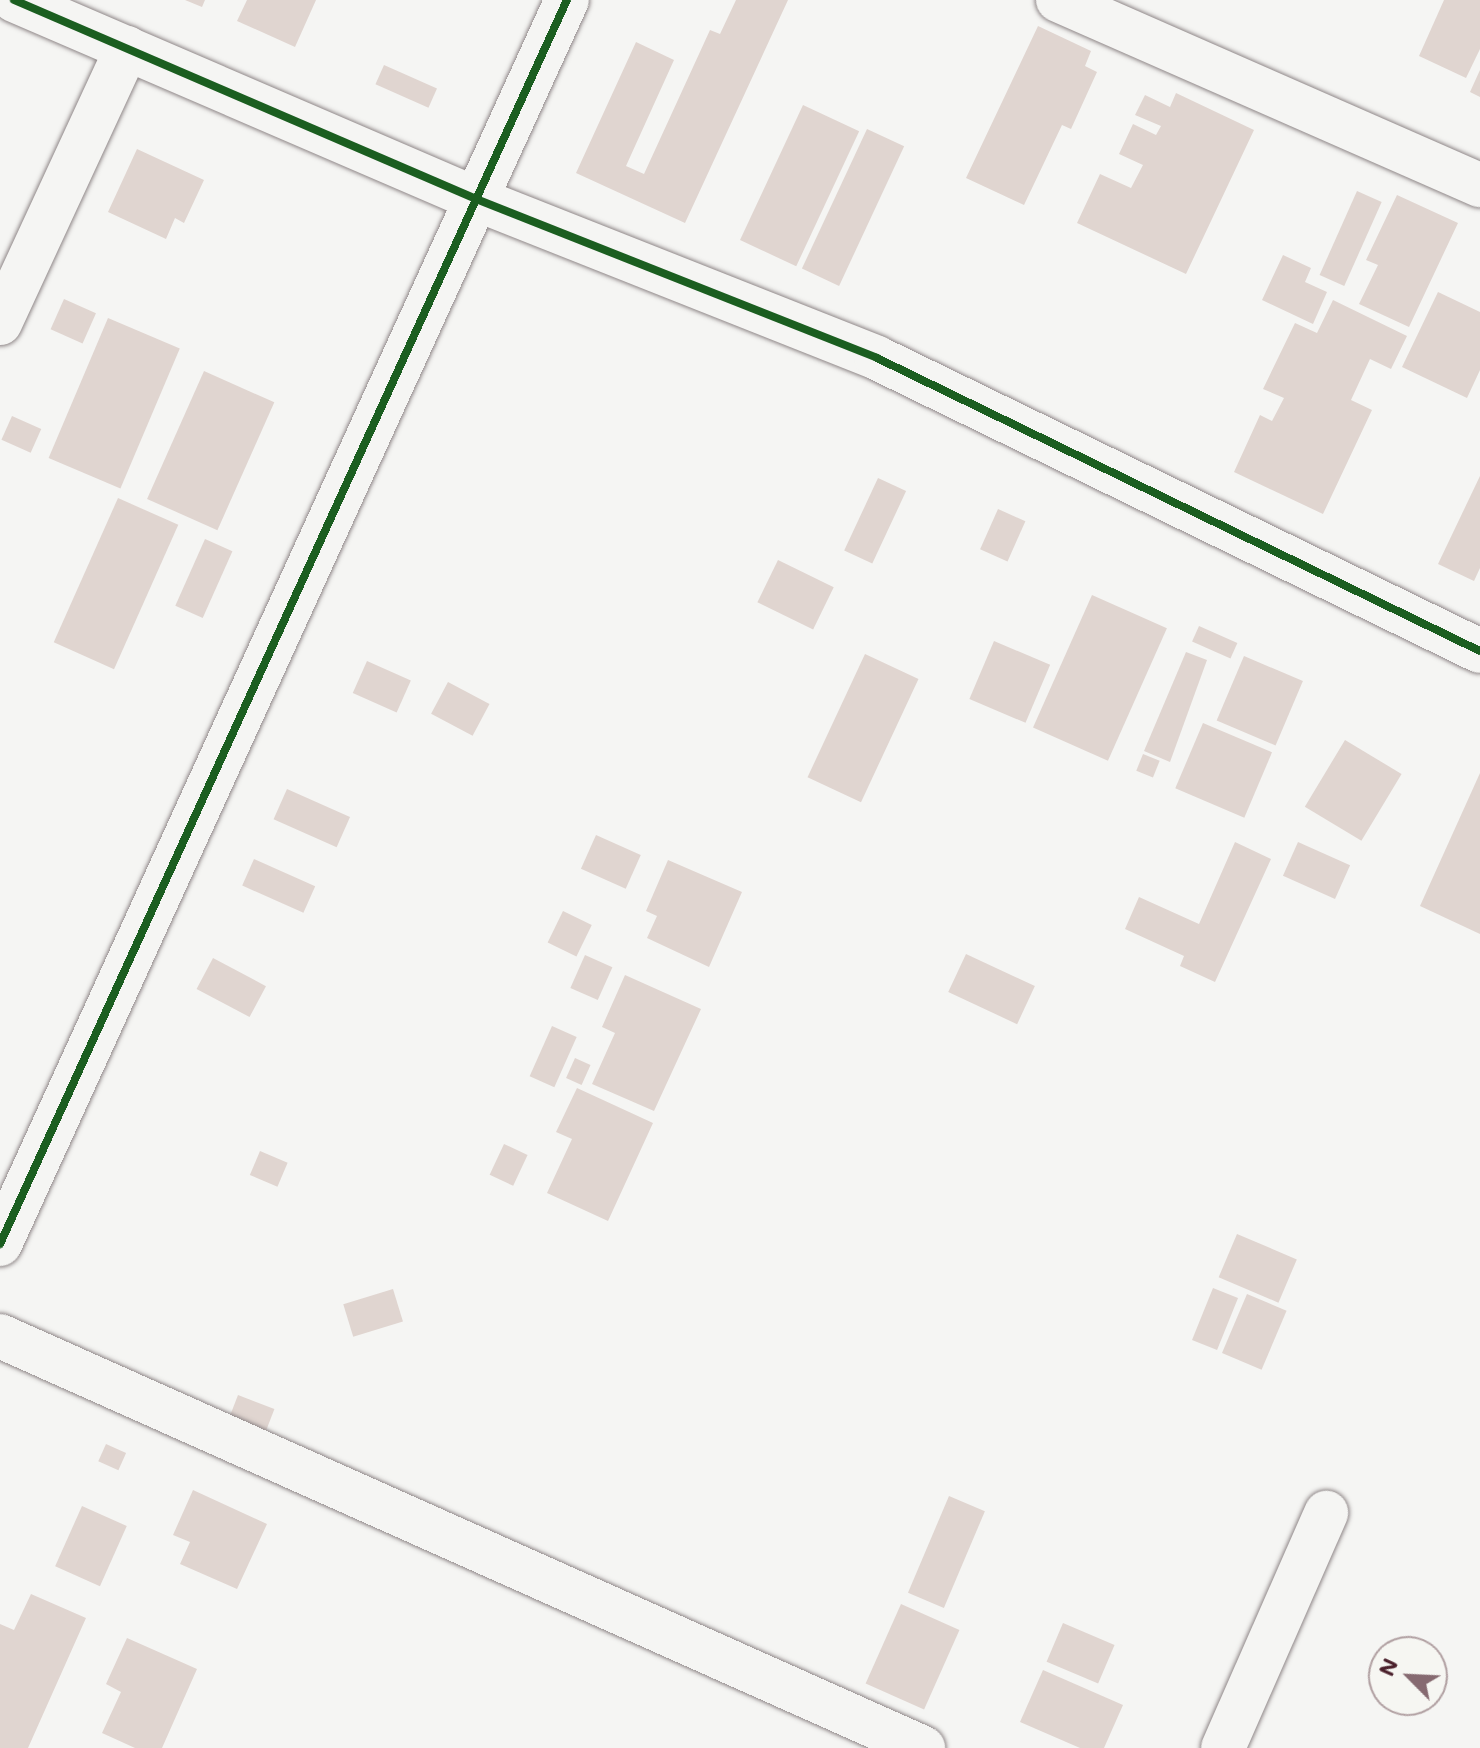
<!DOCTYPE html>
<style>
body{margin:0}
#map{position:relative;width:1480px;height:1748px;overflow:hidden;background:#f5f5f3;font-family:Mali,sans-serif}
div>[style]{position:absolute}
.building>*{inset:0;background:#e0d5d0;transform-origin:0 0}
.roads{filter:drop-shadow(0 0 2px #8f8788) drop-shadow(0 0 2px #8f8788)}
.minor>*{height:44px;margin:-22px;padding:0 22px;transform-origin:22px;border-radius:22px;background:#f5f5f3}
.cycleway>*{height:8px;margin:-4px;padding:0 4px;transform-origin:4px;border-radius:4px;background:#1b5e20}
span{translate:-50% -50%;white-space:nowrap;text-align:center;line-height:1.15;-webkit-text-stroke:7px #f6f6f2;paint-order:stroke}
.north{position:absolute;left:1368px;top:1636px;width:80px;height:80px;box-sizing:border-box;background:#f6f6f2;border:2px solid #b1a0a2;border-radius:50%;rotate:294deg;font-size:22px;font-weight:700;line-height:32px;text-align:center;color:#4a1f2b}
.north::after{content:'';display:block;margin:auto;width:28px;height:36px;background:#866a71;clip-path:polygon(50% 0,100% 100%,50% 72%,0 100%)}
</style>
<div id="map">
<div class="building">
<i style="clip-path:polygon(185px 0,205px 0,202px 7px)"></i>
<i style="clip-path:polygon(247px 0,316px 0,295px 47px,237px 21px)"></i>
<i style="clip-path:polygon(736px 0,788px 0,685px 223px,576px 173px,636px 42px,674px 60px,626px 166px,644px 174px,710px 30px,720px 34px)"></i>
<i style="clip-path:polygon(1444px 0,1480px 0,1480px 49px,1466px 78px,1419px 56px)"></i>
<i style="clip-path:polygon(1038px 26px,1091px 51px,1085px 66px,1097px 72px,1071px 129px,1062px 125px,1024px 205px,966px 178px)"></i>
<i style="left:384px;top:65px;width:58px;height:21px;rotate:24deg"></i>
<i style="clip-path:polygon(1480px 70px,1480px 97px,1470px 92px)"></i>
<i style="clip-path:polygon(1176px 93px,1254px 130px,1186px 274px,1077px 223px,1100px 174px,1131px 188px,1143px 165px,1119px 154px,1133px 124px,1156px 135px,1161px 126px,1135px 115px,1145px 95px,1170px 107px)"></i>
<i style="left:803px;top:105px;width:62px;height:149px;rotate:25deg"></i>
<i style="left:867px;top:129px;width:41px;height:154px;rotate:25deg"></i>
<i style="clip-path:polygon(137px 149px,204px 180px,184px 223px,175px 218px,166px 239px,108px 212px)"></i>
<i style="left:1357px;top:191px;width:27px;height:92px;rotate:24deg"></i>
<i style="clip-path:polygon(1397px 195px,1458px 223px,1409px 327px,1359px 304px,1378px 265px,1366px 260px)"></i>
<i style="clip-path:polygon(1283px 255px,1311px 268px,1305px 282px,1327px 292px,1313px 324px,1262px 300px)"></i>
<i style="clip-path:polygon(1438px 292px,1480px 312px,1480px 370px,1467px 398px,1402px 367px)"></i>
<i style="left:64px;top:299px;width:35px;height:33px;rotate:24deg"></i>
<i style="clip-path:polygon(1333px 300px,1407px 336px,1391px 369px,1370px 359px,1351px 400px,1372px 410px,1323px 514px,1234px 472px,1260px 415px,1272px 421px,1284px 398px,1263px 389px,1295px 323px,1317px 333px)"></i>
<i style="left:108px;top:318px;width:78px;height:152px;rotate:23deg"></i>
<i style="left:204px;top:371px;width:77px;height:140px;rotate:24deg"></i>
<i style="left:12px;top:416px;width:32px;height:26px;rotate:24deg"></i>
<i style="clip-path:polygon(1480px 476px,1480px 568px,1474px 581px,1438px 564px)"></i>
<i style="left:878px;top:478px;width:31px;height:80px;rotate:25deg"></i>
<i style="left:118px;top:498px;width:66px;height:158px;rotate:24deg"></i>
<i style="left:998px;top:509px;width:30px;height:44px;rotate:24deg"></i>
<i style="left:205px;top:539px;width:30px;height:73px;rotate:24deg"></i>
<i style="left:778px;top:560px;width:62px;height:47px;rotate:26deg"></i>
<i style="left:1092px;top:595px;width:82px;height:145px;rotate:24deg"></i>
<i style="left:1199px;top:626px;width:42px;height:17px;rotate:24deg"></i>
<i style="left:994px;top:641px;width:61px;height:63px;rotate:23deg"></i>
<i style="clip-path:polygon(1186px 652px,1207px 660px,1170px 762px,1144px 751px)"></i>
<i style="left:865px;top:654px;width:59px;height:136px;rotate:25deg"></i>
<i style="left:1244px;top:656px;width:64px;height:70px;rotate:23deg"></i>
<i style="left:367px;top:661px;width:48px;height:35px;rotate:24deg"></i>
<i style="left:448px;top:682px;width:47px;height:36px;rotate:28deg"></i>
<i style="left:1203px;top:723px;width:75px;height:71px;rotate:23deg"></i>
<i style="left:1345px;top:740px;width:66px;height:78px;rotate:31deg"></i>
<i style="left:1143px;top:754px;width:18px;height:18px;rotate:22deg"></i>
<i style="clip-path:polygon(1480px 773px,1480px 934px,1420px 906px)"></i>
<i style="left:287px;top:789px;width:69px;height:33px;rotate:24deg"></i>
<i style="left:596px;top:835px;width:49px;height:37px;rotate:24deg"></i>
<i style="clip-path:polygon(1235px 842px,1271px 859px,1215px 982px,1180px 966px,1184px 956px,1125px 929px,1139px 897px,1199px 924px)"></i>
<i style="left:1298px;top:842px;width:57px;height:37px;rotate:24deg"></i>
<i style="left:254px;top:859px;width:67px;height:29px;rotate:24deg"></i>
<i style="clip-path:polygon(668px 860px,742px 892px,709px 967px,647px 938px,657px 916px,646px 911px)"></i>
<i style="left:563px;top:911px;width:32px;height:35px;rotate:26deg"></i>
<i style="left:966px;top:954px;width:76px;height:42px;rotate:25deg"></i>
<i style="left:585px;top:955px;width:30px;height:36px;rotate:24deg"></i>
<i style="left:213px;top:958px;width:60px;height:35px;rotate:28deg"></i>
<i style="clip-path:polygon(625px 975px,701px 1009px,654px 1111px,592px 1084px,615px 1033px,602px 1027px)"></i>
<i style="left:552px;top:1026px;width:27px;height:55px;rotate:24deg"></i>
<i style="left:575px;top:1058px;width:17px;height:22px;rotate:24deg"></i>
<i style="clip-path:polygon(577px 1088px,653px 1123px,608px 1221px,547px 1193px,572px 1139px,556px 1132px)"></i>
<i style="left:504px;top:1144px;width:26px;height:34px;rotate:25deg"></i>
<i style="left:260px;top:1151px;width:30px;height:26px;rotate:23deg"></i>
<i style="left:1237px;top:1234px;width:65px;height:47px;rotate:23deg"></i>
<i style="left:1213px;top:1288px;width:27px;height:56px;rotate:22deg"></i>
<i style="left:393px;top:1289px;width:34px;height:52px;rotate:73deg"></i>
<i style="left:1247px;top:1294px;width:43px;height:64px;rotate:23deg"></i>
<i style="left:238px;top:1395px;width:39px;height:29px;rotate:21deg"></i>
<i style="left:106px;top:1444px;width:22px;height:19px;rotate:24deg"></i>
<i style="clip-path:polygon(193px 1490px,267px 1524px,237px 1589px,180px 1564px,190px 1542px,173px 1535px)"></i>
<i style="left:949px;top:1496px;width:39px;height:105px;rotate:23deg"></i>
<i style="left:82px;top:1506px;width:49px;height:66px;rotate:24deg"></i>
<i style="clip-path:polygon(31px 1594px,86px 1618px,28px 1748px,0 1748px,0 1624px,14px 1630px)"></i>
<i style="left:901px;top:1604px;width:64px;height:87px;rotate:24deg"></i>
<i style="left:1063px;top:1623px;width:56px;height:42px;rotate:23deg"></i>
<i style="clip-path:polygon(127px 1638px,197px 1669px,162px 1748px,135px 1748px,102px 1733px,121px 1692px,106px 1684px)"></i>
<i style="clip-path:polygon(1043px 1670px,1123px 1705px,1104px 1748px,1080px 1748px,1020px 1722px)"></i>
</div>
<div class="roads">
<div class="minor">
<i style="left:14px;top:0;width:503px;rotate:23.3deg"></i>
<i style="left:476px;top:199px;width:431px;rotate:21.6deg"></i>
<i style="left:877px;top:358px;width:670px;rotate:25.92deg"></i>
<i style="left:1058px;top:0;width:461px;rotate:23.7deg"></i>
<i style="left:0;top:323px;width:303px;rotate:-65.2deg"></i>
<i style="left:0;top:1244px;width:1367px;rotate:-65.5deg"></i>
<i style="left:0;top:1336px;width:1011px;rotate:24.05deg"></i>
<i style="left:1223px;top:1748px;width:257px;rotate:-66.3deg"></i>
</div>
</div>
<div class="cycleway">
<i style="left:14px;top:0;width:503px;rotate:23.3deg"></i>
<i style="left:476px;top:199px;width:431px;rotate:21.6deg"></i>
<i style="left:877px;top:358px;width:670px;rotate:25.92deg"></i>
<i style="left:0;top:1244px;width:1367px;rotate:-65.5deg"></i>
</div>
<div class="north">N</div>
</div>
